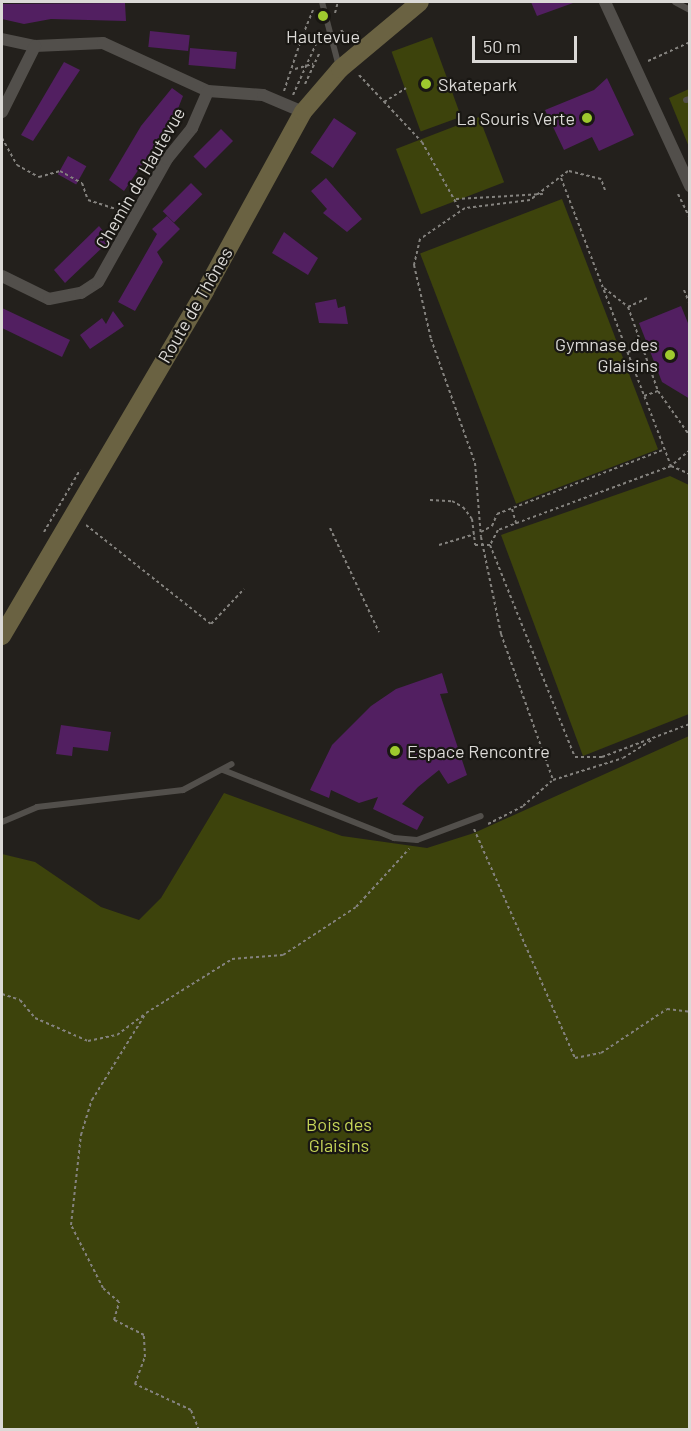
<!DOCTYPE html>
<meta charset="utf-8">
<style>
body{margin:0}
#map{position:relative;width:691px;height:1431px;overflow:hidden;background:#23201c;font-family:Barlow,sans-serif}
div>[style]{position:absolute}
.green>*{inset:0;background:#3d430c;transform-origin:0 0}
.building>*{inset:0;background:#521f61;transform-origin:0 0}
.path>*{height:2px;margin-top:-1px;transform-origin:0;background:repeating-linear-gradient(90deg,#84827e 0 3px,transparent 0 6px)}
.service>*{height:6px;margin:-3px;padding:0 3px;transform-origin:3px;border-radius:3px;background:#524f4b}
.minor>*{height:12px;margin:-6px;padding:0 6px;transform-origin:6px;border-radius:6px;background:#524f4b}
.secondary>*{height:18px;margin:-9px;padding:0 9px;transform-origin:9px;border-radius:9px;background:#6a6242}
.dots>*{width:16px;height:16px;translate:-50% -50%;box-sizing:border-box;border:3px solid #191713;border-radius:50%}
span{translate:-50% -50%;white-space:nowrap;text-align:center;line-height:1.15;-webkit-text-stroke:4.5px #191713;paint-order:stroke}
.poi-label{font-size:18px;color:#dbd9d6}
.left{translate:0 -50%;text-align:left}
.right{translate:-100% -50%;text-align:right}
.street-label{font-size:18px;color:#dbd9d6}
.park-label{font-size:18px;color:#c6d558}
.frame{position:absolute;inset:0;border:3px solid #dbd9d6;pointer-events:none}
.scale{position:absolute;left:472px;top:36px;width:105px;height:27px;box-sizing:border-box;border:3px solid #dbd9d6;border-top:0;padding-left:8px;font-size:18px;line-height:21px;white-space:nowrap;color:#dbd9d6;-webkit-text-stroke:4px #191713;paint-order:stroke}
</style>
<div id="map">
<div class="green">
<i style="left:432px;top:37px;width:85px;height:43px;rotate:70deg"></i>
<i style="clip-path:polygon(689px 89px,689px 147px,669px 98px)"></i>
<i style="left:479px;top:117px;width:70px;height:89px;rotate:69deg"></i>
<i style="left:562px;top:199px;width:268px;height:152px;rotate:69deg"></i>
<i style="clip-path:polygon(670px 476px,689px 485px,689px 714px,583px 756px,501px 535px)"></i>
<i style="clip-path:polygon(689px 736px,689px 1429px,2px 1429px,2px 854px,35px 862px,101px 907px,139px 920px,161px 898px,224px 793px,342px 836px,427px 848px,474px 833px)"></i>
</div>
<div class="building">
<i style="clip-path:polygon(531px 2px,573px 2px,573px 3px,537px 16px)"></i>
<i style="clip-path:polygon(125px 3px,126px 21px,51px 19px,24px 24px,2px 19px,2px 4px)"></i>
<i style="left:150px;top:31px;width:40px;height:16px;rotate:6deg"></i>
<i style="left:190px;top:48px;width:47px;height:17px;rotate:5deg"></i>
<i style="clip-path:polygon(64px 62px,80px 70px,33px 141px,21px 135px)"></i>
<i style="clip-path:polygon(607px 78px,634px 135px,599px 151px,592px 137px,564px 150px,545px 110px,594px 90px)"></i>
<i style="clip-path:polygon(172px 88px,183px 96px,175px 116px,124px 191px,109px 180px,141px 126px)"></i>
<i style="left:334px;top:118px;width:27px;height:42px;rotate:34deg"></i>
<i style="left:221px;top:129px;width:17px;height:39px;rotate:45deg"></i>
<i style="left:68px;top:156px;width:21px;height:21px;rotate:29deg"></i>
<i style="clip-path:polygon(326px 178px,362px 219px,347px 232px,323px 213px,327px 209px,311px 191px)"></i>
<i style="left:191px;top:183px;width:16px;height:40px;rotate:45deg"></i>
<i style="clip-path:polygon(167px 216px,180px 229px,157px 252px,163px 262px,135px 311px,118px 302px,157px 234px,152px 229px)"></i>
<i style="clip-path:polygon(99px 226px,108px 237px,106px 244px,65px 283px,54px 270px)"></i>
<i style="clip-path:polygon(284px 232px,318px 258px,308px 275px,272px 253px)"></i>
<i style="clip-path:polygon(336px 299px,338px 308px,345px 306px,348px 324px,319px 323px,315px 303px)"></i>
<i style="clip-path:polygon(681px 306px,690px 328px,690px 399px,662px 382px,639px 323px)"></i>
<i style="clip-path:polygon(2px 308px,70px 340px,62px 357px,2px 328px)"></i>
<i style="clip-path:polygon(113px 311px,124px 326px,90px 349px,80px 335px,102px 318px,106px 324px)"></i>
<i style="clip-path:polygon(442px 673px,448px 693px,440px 694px,467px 775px,448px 784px,439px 770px,418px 787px,402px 804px,424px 817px,417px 830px,373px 809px,378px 797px,359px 803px,331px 790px,329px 798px,310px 790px,332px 745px,371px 706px,396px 689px)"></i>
<i style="clip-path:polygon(61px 725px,111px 732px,108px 751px,73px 747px,72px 756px,56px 754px)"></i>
</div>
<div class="path">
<i style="left:313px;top:10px;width:29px;rotate:112deg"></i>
<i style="left:302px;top:37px;width:14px;rotate:25deg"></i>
<i style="left:335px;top:13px;width:11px;rotate:-75deg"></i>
<i style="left:341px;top:30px;width:12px;rotate:48deg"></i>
<i style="left:341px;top:39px;width:18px;rotate:-22deg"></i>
<i style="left:648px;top:61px;width:46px;rotate:-24.3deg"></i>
<i style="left:295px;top:69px;width:19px;rotate:-16deg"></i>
<i style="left:359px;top:75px;width:92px;rotate:46.8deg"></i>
<i style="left:422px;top:142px;width:78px;rotate:60.8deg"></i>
<i style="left:305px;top:84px;width:35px;rotate:-65deg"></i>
<i style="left:284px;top:91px;width:57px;rotate:-71.6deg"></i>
<i style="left:293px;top:95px;width:66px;rotate:-65.8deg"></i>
<i style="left:384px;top:102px;width:26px;rotate:-32deg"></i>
<i style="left:2px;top:138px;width:31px;rotate:61deg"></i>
<i style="left:17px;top:165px;width:25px;rotate:29deg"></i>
<i style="left:39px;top:177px;width:22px;rotate:-16deg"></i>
<i style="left:60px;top:171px;width:25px;rotate:29deg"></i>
<i style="left:82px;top:183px;width:18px;rotate:71deg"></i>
<i style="left:88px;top:200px;width:38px;rotate:18deg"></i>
<i style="left:561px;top:178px;width:308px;rotate:69.1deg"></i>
<i style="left:671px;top:466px;width:184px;rotate:159.7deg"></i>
<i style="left:498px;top:530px;width:17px;rotate:118deg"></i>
<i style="left:490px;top:545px;width:228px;rotate:68.2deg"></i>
<i style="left:575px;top:757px;width:27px"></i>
<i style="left:602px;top:757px;width:94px;rotate:-20.6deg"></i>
<i style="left:605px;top:190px;width:12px;rotate:-110deg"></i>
<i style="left:601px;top:179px;width:34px;rotate:-166deg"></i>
<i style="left:568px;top:171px;width:48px;rotate:142.7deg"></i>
<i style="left:530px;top:200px;width:65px;rotate:173deg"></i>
<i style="left:465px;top:208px;width:55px;rotate:145.4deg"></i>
<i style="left:420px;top:239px;width:27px;rotate:103deg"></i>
<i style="left:414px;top:265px;width:76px;rotate:77.1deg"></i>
<i style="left:431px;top:339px;width:132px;rotate:70.5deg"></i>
<i style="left:475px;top:463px;width:74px;rotate:85.4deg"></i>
<i style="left:481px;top:537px;width:99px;rotate:78.3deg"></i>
<i style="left:501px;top:634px;width:155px;rotate:70.4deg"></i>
<i style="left:553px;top:780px;width:73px;rotate:-17.4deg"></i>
<i style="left:623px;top:758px;width:34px;rotate:-32deg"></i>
<i style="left:678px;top:194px;width:28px;rotate:64deg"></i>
<i style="left:456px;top:199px;width:87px;rotate:-3.3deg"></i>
<i style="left:604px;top:288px;width:31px;rotate:38deg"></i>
<i style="left:628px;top:307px;width:21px;rotate:-25deg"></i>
<i style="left:684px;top:290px;width:16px;rotate:68deg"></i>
<i style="left:628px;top:307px;width:89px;rotate:70.3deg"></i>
<i style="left:658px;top:391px;width:55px;rotate:54.6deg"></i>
<i style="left:628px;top:352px;width:15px;rotate:-20deg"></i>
<i style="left:644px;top:396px;width:15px;rotate:-20deg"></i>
<i style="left:690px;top:450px;width:25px;rotate:140deg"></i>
<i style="left:671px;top:466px;width:21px;rotate:23deg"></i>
<i style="left:430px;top:500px;width:22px;rotate:3deg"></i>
<i style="left:452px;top:501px;width:13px;rotate:29deg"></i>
<i style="left:463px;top:507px;width:15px;rotate:53deg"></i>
<i style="left:472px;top:519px;width:26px;rotate:83deg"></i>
<i style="left:475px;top:545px;width:15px"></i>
<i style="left:512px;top:509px;width:15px;rotate:74deg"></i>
<i style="left:86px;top:525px;width:159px;rotate:38.4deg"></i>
<i style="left:211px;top:624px;width:48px;rotate:-46.7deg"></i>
<i style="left:330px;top:528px;width:115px;rotate:64.8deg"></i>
<i style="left:44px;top:532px;width:72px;rotate:-59.9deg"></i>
<i style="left:481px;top:532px;width:13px;rotate:-29deg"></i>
<i style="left:492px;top:526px;width:13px;rotate:-67deg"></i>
<i style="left:497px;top:514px;width:178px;rotate:-21.1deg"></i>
<i style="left:439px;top:545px;width:37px;rotate:-17deg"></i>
<i style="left:488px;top:824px;width:39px;rotate:-27deg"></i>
<i style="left:523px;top:806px;width:38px;rotate:-41deg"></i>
<i style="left:474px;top:829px;width:250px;rotate:66.2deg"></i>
<i style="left:575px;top:1058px;width:26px;rotate:-11deg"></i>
<i style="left:601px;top:1053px;width:79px;rotate:-33.7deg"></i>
<i style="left:667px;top:1009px;width:23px;rotate:7deg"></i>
<i style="left:2px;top:994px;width:19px;rotate:18deg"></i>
<i style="left:20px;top:1000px;width:23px;rotate:50deg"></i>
<i style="left:35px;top:1018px;width:58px;rotate:23.5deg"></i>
<i style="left:88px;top:1041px;width:30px;rotate:-12deg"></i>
<i style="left:117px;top:1035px;width:34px;rotate:-37deg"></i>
<i style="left:199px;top:1430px;width:22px;rotate:-112deg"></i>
<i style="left:191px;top:1410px;width:62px;rotate:-155.1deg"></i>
<i style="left:135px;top:1384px;width:29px;rotate:-70deg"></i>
<i style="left:145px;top:1357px;width:22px;rotate:-93deg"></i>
<i style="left:144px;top:1335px;width:34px;rotate:-153deg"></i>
<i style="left:114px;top:1320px;width:19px;rotate:-74deg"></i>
<i style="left:119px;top:1302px;width:21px;rotate:-139deg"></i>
<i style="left:103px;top:1288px;width:71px;rotate:-116.9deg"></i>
<i style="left:71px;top:1225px;width:91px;rotate:-83.7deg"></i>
<i style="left:81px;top:1135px;width:37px;rotate:-73deg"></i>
<i style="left:92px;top:1100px;width:102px;rotate:-58.2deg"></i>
<i style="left:146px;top:1013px;width:102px;rotate:-32.1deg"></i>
<i style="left:232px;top:959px;width:51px;rotate:-4.5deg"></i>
<i style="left:283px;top:955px;width:87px;rotate:-33.3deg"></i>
<i style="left:356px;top:907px;width:79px;rotate:-47.6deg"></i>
</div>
<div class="service">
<i style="left:322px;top:2px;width:67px;rotate:75.3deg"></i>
<i style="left:675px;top:2px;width:17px;rotate:28deg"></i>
<i style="left:686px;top:100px;width:4px;rotate:-14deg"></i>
<i style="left:223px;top:770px;width:184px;rotate:21.7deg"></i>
<i style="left:394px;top:838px;width:23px;rotate:5deg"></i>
<i style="left:417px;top:840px;width:68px;rotate:-20.6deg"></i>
<i style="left:2px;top:822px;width:38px;rotate:-23deg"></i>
<i style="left:37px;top:807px;width:147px;rotate:-6.6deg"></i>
<i style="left:183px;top:790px;width:55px;rotate:-28deg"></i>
</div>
<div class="minor">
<i style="left:605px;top:2px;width:203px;rotate:65.2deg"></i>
<i style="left:2px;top:39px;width:34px;rotate:12deg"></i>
<i style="left:35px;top:46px;width:68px;rotate:-2.5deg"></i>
<i style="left:103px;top:43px;width:115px;rotate:24.6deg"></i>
<i style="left:208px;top:91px;width:55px;rotate:4.2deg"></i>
<i style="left:263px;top:95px;width:43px;rotate:23deg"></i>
<i style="left:2px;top:112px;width:74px;rotate:-63.4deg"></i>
<i style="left:2px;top:276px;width:52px;rotate:26.1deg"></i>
<i style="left:49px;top:299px;width:33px;rotate:-11deg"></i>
<i style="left:81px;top:293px;width:20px;rotate:-33deg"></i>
<i style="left:98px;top:282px;width:141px;rotate:-60.7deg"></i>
<i style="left:167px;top:159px;width:40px;rotate:-51deg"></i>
<i style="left:192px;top:128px;width:40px;rotate:-66.6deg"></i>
</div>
<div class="secondary">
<i style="left:2px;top:636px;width:400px;rotate:-59.5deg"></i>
<i style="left:205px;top:291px;width:204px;rotate:-61.3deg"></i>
<i style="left:303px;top:112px;width:57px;rotate:-49.3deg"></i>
<i style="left:340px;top:69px;width:104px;rotate:-39.9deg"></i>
</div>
<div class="dots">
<i style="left:323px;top:16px;background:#9eca2e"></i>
<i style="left:426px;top:84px;background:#9eca2e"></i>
<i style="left:587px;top:118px;background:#9eca2e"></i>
<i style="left:670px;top:355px;background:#9eca2e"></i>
<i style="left:395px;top:751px;background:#9eca2e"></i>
</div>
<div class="poi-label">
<span style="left:323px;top:36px">Hautevue</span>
<span class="left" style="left:438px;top:84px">Skatepark</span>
<span class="right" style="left:575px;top:118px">La Souris Verte</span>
<span class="right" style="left:658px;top:355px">Gymnase des<br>Glaisins</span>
<span class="left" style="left:407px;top:751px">Espace Rencontre</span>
</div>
<div class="street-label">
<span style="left:140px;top:178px;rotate:-60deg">Chemin de Hautevue</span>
<span style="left:195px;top:305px;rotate:-60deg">Route de Thônes</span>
</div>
<div class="park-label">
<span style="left:339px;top:1135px">Bois des<br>Glaisins</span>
</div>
<div class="frame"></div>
<div class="scale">50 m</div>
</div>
